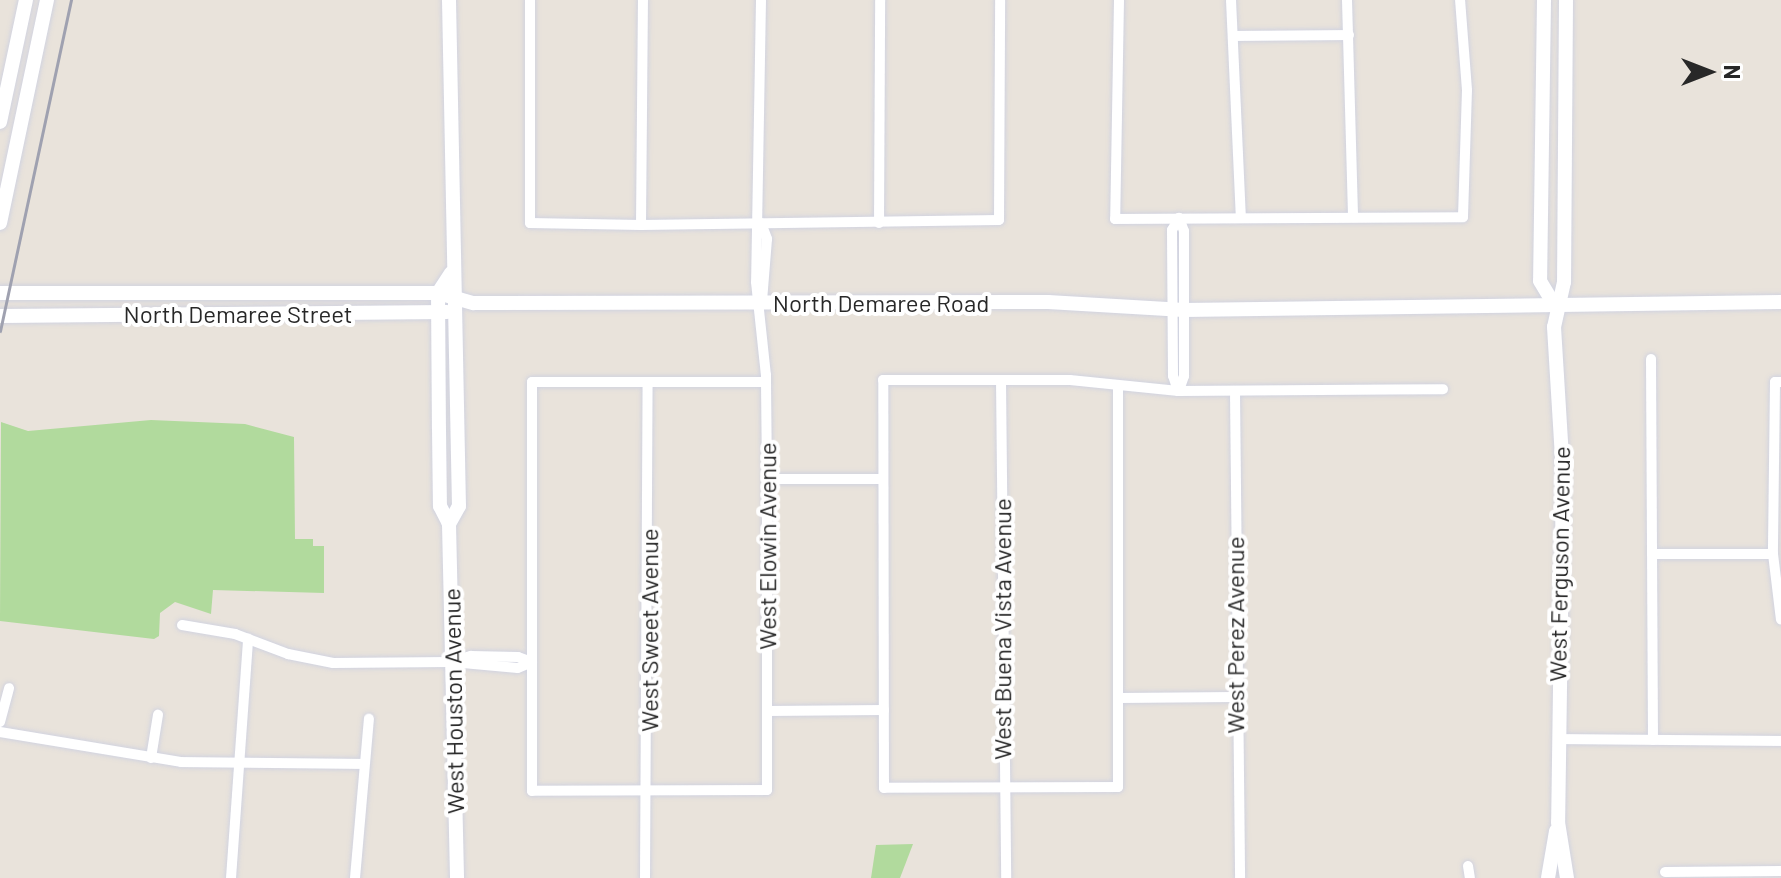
<!DOCTYPE html>
<style>
body{margin:0}
#map{position:relative;width:1781px;height:878px;overflow:hidden;background:#e9e3db;font-family:Barlow,sans-serif}
div>[style]{position:absolute}
.green>*{inset:0;background:#b1da9d}
.roads{filter:drop-shadow(0 0 2px #d1d3e0) drop-shadow(0 0 2px #d1d3e0)}
.street>*{height:10px;margin:-5px;padding:0 5px;transform-origin:5px;border-radius:5px;background:#fff}
.secondary>*{height:14px;margin:-7px;padding:0 7px;transform-origin:7px;border-radius:7px;background:#fff}
.rail>*{height:3px;margin:-1.5px;padding:0 1.5px;transform-origin:1.5px;border-radius:1.5px;background:#9fa1b0}
span{translate:-50% -50%;white-space:nowrap;text-align:center;line-height:1.15;-webkit-text-stroke:8px #fff;paint-order:stroke}
.street-label{font-size:24px;color:#282828}
.north{position:absolute;left:1669px;top:32px;width:80px;height:80px;-webkit-text-stroke:6px #fff;paint-order:stroke;rotate:90deg;font-size:22px;font-weight:700;line-height:32px;text-align:center;color:#282828}
.north::after{content:'';display:block;margin:auto;width:28px;height:36px;background:#282828;clip-path:polygon(50% 0,100% 100%,50% 72%,0 100%)}
</style>
<div id="map">
<div class="green">
<i style="clip-path:polygon(151px 420px,245px 424px,294px 437px,295px 539px,313px 539px,313px 546px,324px 546px,324px 593px,213px 590px,211px 614px,175px 602px,160px 613px,159px 636px,154px 639px,0 621px,1px 422px,28px 431px)"></i>
<i style="clip-path:polygon(913px 844px,900px 878px,871px 878px,876px 845px)"></i>
</div>
<div class="roads">
<div class="street">
<i style="left:530px;top:0;width:223px;rotate:90deg"></i>
<i style="left:530px;top:223px;width:111px;rotate:1deg"></i>
<i style="left:641px;top:225px;width:358px;rotate:-0.8deg"></i>
<i style="left:999px;top:220px;width:220px;rotate:-89.7deg"></i>
<i style="left:761px;top:0;width:282px;rotate:91deg"></i>
<i style="left:756px;top:282px;width:94px;rotate:83.9deg"></i>
<i style="left:766px;top:375px;width:7px;rotate:90deg"></i>
<i style="left:766px;top:382px;width:97px;rotate:89.4deg"></i>
<i style="left:767px;top:479px;width:311px;rotate:90deg"></i>
<i style="left:767px;top:790px;width:235px;rotate:179.8deg"></i>
<i style="left:532px;top:791px;width:409px;rotate:-90deg"></i>
<i style="left:532px;top:382px;width:234px"></i>
<i style="left:1119px;top:0;width:219px;rotate:91deg"></i>
<i style="left:1115px;top:219px;width:348px;rotate:-0.3deg"></i>
<i style="left:1463px;top:217px;width:127px;rotate:-88.2deg"></i>
<i style="left:1467px;top:90px;width:90px;rotate:-94.4deg"></i>
<i style="left:1231px;top:0;width:218px;rotate:87.4deg"></i>
<i style="left:1347px;top:0;width:217px;rotate:88.4deg"></i>
<i style="left:1234px;top:36px;width:115px;rotate:-0.5deg"></i>
<i style="left:761px;top:223px;width:17px;rotate:69deg"></i>
<i style="left:767px;top:239px;width:62px;rotate:94.6deg"></i>
<i style="left:879px;top:223px;width:223px;rotate:-89.7deg"></i>
<i style="left:641px;top:225px;width:225px;rotate:-89.5deg"></i>
<i style="left:1651px;top:359px;width:381px;rotate:89.7deg"></i>
<i style="left:1001px;top:380px;width:498px;rotate:89.4deg"></i>
<i style="left:1781px;top:382px;width:6px;rotate:180deg"></i>
<i style="left:1775px;top:382px;width:172px;rotate:90.7deg"></i>
<i style="left:1773px;top:554px;width:66px;rotate:83.1deg"></i>
<i style="left:1118px;top:386px;width:401px;rotate:90deg"></i>
<i style="left:1118px;top:787px;width:234px;rotate:179.8deg"></i>
<i style="left:884px;top:788px;width:408px;rotate:-90.1deg"></i>
<i style="left:883px;top:380px;width:187px"></i>
<i style="left:1070px;top:380px;width:109px;rotate:5.8deg"></i>
<i style="left:1178px;top:391px;width:265px;rotate:-0.4deg"></i>
<i style="left:1179px;top:390px;width:15px;rotate:-70deg"></i>
<i style="left:1184px;top:376px;width:145px;rotate:-90deg"></i>
<i style="left:1184px;top:231px;width:14px;rotate:-111deg"></i>
<i style="left:1178px;top:391px;width:16px;rotate:-108deg"></i>
<i style="left:1173px;top:376px;width:146px;rotate:-90.4deg"></i>
<i style="left:1172px;top:230px;width:14px;rotate:-60deg"></i>
<i style="left:1235px;top:392px;width:486px;rotate:89.4deg"></i>
<i style="left:767px;top:479px;width:115px"></i>
<i style="left:1652px;top:554px;width:121px"></i>
<i style="left:182px;top:625px;width:54px;rotate:9.6deg"></i>
<i style="left:235px;top:634px;width:57px;rotate:20.7deg"></i>
<i style="left:288px;top:654px;width:46px;rotate:11.3deg"></i>
<i style="left:333px;top:663px;width:118px;rotate:-0.5deg"></i>
<i style="left:451px;top:662px;width:21px;rotate:-17deg"></i>
<i style="left:471px;top:656px;width:47px;rotate:1.2deg"></i>
<i style="left:518px;top:657px;width:15px;rotate:20deg"></i>
<i style="left:452px;top:662px;width:66px;rotate:5.2deg"></i>
<i style="left:518px;top:668px;width:15px;rotate:-23deg"></i>
<i style="left:1119px;top:698px;width:117px;rotate:-0.5deg"></i>
<i style="left:767px;top:711px;width:117px;rotate:-0.5deg"></i>
<i style="left:0;top:722px;width:35px;rotate:-75deg"></i>
<i style="left:0;top:732px;width:183px;rotate:9.4deg"></i>
<i style="left:181px;top:762px;width:183px;rotate:0.6deg"></i>
<i style="left:1558px;top:739px;width:223px;rotate:0.5deg"></i>
<i style="left:151px;top:758px;width:44px;rotate:-80.8deg"></i>
<i style="left:1468px;top:866px;width:12px;rotate:81deg"></i>
<i style="left:1665px;top:872px;width:116px;rotate:-0.5deg"></i>
<i style="left:231px;top:878px;width:240px;rotate:-85.9deg"></i>
<i style="left:355px;top:878px;width:160px;rotate:-85deg"></i>
<i style="left:645px;top:878px;width:496px;rotate:-89.7deg"></i>
</div>
<div class="secondary">
<i style="left:449px;top:0;width:506px;rotate:88.87deg"></i>
<i style="left:459px;top:506px;width:21px;rotate:119deg"></i>
<i style="left:1544px;top:0;width:281px;rotate:90.8deg"></i>
<i style="left:1540px;top:281px;width:29px;rotate:59deg"></i>
<i style="left:1566px;top:0;width:282px;rotate:90.4deg"></i>
<i style="left:1564px;top:282px;width:46px;rotate:102.5deg"></i>
<i style="left:1554px;top:327px;width:146px;rotate:86.5deg"></i>
<i style="left:1563px;top:473px;width:349px;rotate:90.8deg"></i>
<i style="left:1558px;top:822px;width:57px;rotate:80.9deg"></i>
<i style="left:0;top:122px;width:125px;rotate:-78deg"></i>
<i style="left:0;top:223px;width:228px;rotate:-78.1deg"></i>
<i style="left:451px;top:273px;width:24px;rotate:123deg"></i>
<i style="left:438px;top:293px;width:136px;rotate:89.6deg"></i>
<i style="left:439px;top:429px;width:77px;rotate:89.3deg"></i>
<i style="left:440px;top:506px;width:20px;rotate:63deg"></i>
<i style="left:449px;top:524px;width:354px;rotate:88.7deg"></i>
<i style="left:0;top:293px;width:438px"></i>
<i style="left:438px;top:293px;width:37px;rotate:16deg"></i>
<i style="left:474px;top:303px;width:574px;rotate:-0.1deg"></i>
<i style="left:1048px;top:302px;width:136px;rotate:3.4deg"></i>
<i style="left:1184px;top:310px;width:597px;rotate:-0.77deg"></i>
<i style="left:0;top:316px;width:447px;rotate:-0.5deg"></i>
<i style="left:1548px;top:878px;width:48px;rotate:-80.3deg"></i>
</div>
</div>
<div class="rail">
<i style="left:0;top:331px;width:339px;rotate:-77.9deg"></i>
</div>
<div class="street-label">
<span style="left:881px;top:303px">North Demaree Road</span>
<span style="left:238px;top:314px">North Demaree Street</span>
<span style="left:767px;top:546px;rotate:-90deg">West Elowin Avenue</span>
<span style="left:1559px;top:564px;rotate:-89deg">West Ferguson Avenue</span>
<span style="left:1002px;top:629px;rotate:-90deg">West Buena Vista Avenue</span>
<span style="left:649px;top:630px;rotate:-90deg">West Sweet Avenue</span>
<span style="left:1235px;top:635px;rotate:-90deg">West Perez Avenue</span>
<span style="left:453px;top:701px;rotate:-91deg">West Houston Avenue</span>
</div>
<div class="north">N</div>
</div>
